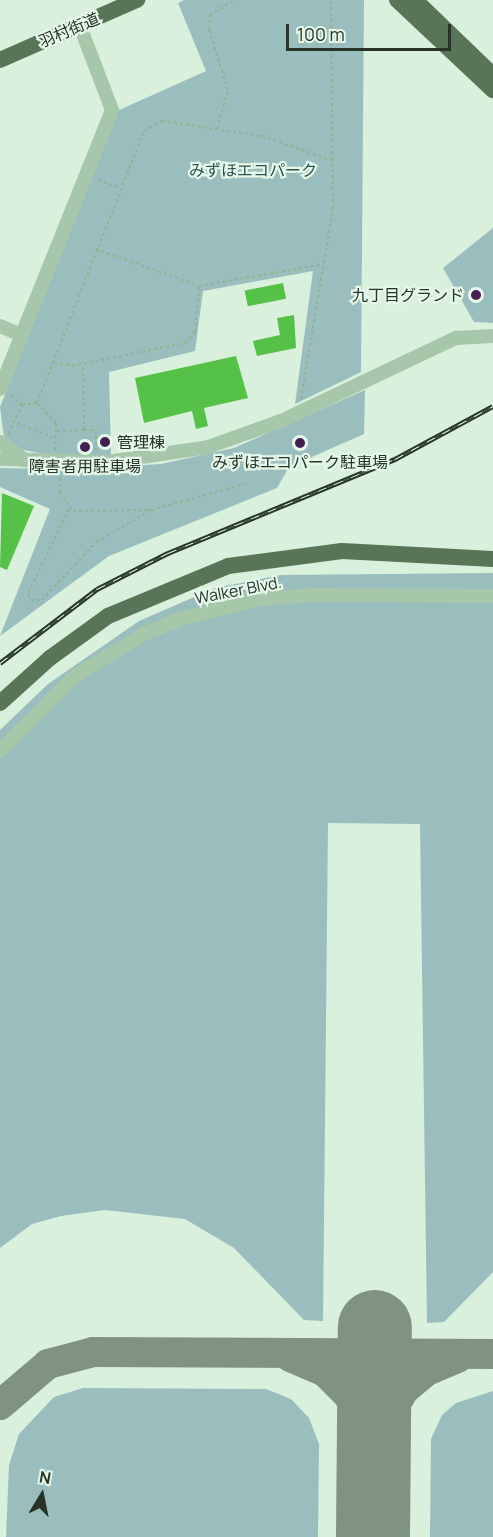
<!DOCTYPE html>
<meta charset="utf-8">
<style>
body{margin:0}
#map{position:relative;width:493px;height:1537px;overflow:hidden;background:#d9f0dd;font-family:Manrope,"Noto Sans JP",sans-serif}
div>[style]{position:absolute}
.green>*{inset:0;background:#9abebd}
.taxiway>*{height:30px;margin:-15px;padding:0 15px;transform-origin:15px;border-radius:15px;background:#809282}
.runway>*{height:74px;margin:-37px;padding:0 37px;transform-origin:37px;border-radius:37px;background:#809282}
.building>*{inset:0;background:#55c146;transform-origin:0 0}
.path>*{height:2px;margin-top:-1px;transform-origin:0;background:repeating-linear-gradient(90deg,#90b393 0 3px,transparent 0 6px)}
.minor>*{height:14px;margin:-7px;padding:0 7px;transform-origin:7px;border-radius:7px;background:#a6c7a9}
.major>*{height:16px;margin:-8px;padding:0 8px;transform-origin:8px;border-radius:8px;background:#597558}
.rail>*{height:5px;margin-top:-2.5px;transform-origin:0;background:repeating-linear-gradient(90deg,#e5f8e9 0 9px,#273427 0 18px);box-sizing:border-box;border-block:2px solid #273427}
.dots>*{width:16px;height:16px;translate:-50% -50%;box-sizing:border-box;border:3px solid #e5f8e9;border-radius:50%}
span{translate:-50% -50%;white-space:nowrap;text-align:center;line-height:1.15;-webkit-text-stroke:4.5px #e5f8e9;paint-order:stroke}
.street-label{font-size:16px;color:#273427}
.park-label{font-size:16px;color:#2b5151}
.poi-label{font-size:16px;color:#273427}
.right{translate:-100% -50%;text-align:right}
.left{translate:0 -50%;text-align:left}
.north{position:absolute;left:12px;top:1465px;width:60px;height:60px;-webkit-text-stroke:4px #e5f8e9;paint-order:stroke;rotate:10deg;font-size:16px;font-weight:700;line-height:24px;text-align:center;color:#273427}
.north::after{content:'';display:block;margin:auto;width:21px;height:27px;background:#273427;clip-path:polygon(50% 0,100% 100%,50% 72%,0 100%)}
.scale{position:absolute;left:286px;top:24px;width:165px;height:27px;box-sizing:border-box;border:3px solid #273427;border-top:0;padding-left:8px;font-size:18px;line-height:21px;white-space:nowrap;color:#273427;-webkit-text-stroke:4px #e5f8e9;paint-order:stroke}
</style>
<div id="map">
<div class="green">
<i style="clip-path:polygon(184px 0,364px 0,361px 372px,295px 404px,313px 271px,203px 291px,195px 351px,109px 372px,111px 456px,97px 468px,161px 464px,234px 448px,365px 390px,364px 434px,289px 467px,277px 488px,109px 556px,0 636px,50px 509px,0 487px,0 468px,55px 469px,55px 456px,13px 448px,4px 438px,0 407px,117px 111px,206px 71px,178px 3px)"></i>
<i style="clip-path:polygon(493px 228px,493px 323px,474px 322px,443px 268px)"></i>
<i style="clip-path:polygon(493px 573px,493px 1272px,444px 1322px,427px 1323px,420px 824px,328px 823px,323px 1321px,304px 1320px,234px 1248px,185px 1219px,105px 1210px,61px 1216px,32px 1224px,0 1248px,0 730px,48px 684px,139px 621px,215px 588px,281px 575px)"></i>
<i style="clip-path:polygon(83px 1388px,266px 1389px,291px 1399px,309px 1418px,319px 1444px,318px 1537px,6px 1537px,9px 1465px,19px 1434px,54px 1397px)"></i>
<i style="clip-path:polygon(493px 1391px,493px 1537px,430px 1537px,431px 1439px,442px 1415px,456px 1403px)"></i>
</div>
<div class="taxiway">
<i style="left:290px;top:1357px;width:38px;rotate:23deg"></i>
<i style="left:325px;top:1372px;width:33px;rotate:45deg"></i>
<i style="left:348px;top:1395px;width:33px;rotate:59deg"></i>
<i style="left:365px;top:1423px;width:35px;rotate:77deg"></i>
<i style="left:0;top:1405px;width:63px;rotate:-40.5deg"></i>
<i style="left:48px;top:1364px;width:47px;rotate:-14.9deg"></i>
<i style="left:93px;top:1352px;width:400px;rotate:0.3deg"></i>
<i style="left:374px;top:1465px;width:38px;rotate:-79deg"></i>
<i style="left:381px;top:1428px;width:44px;rotate:-58.8deg"></i>
<i style="left:404px;top:1390px;width:30px;rotate:-40deg"></i>
<i style="left:427px;top:1371px;width:34px;rotate:-23deg"></i>
</div>
<div class="runway">
<i style="left:373px;top:1537px;width:210px;rotate:-89.5deg"></i>
</div>
<div class="building">
<i style="left:283px;top:283px;width:16px;height:39px;rotate:79deg"></i>
<i style="clip-path:polygon(294px 315px,296px 348px,257px 356px,253px 341px,280px 335px,277px 318px)"></i>
<i style="clip-path:polygon(236px 356px,248px 398px,204px 408px,208px 426px,196px 429px,192px 411px,144px 423px,135px 378px)"></i>
<i style="clip-path:polygon(2px 493px,34px 506px,7px 570px,0 567px)"></i>
</div>
<div class="path">
<i style="left:217px;top:129px;width:41px;rotate:-74.2deg"></i>
<i style="left:228px;top:90px;width:64px;rotate:-107.3deg"></i>
<i style="left:209px;top:29px;width:14px;rotate:-86deg"></i>
<i style="left:210px;top:15px;width:28px;rotate:-32deg"></i>
<i style="left:98px;top:180px;width:21px;rotate:19deg"></i>
<i style="left:96px;top:249px;width:109px;rotate:19.8deg"></i>
<i style="left:199px;top:286px;width:127px;rotate:-10deg"></i>
<i style="left:54px;top:362px;width:18px;rotate:13deg"></i>
<i style="left:72px;top:366px;width:115px;rotate:-11.5deg"></i>
<i style="left:185px;top:343px;width:15px;rotate:-48deg"></i>
<i style="left:195px;top:332px;width:46px;rotate:-85deg"></i>
<i style="left:301px;top:399px;width:194px;rotate:-80.5deg"></i>
<i style="left:333px;top:208px;width:208px;rotate:-90.6deg"></i>
<i style="left:22px;top:405px;width:15px;rotate:-8deg"></i>
<i style="left:17px;top:423px;width:41px;rotate:22.8deg"></i>
<i style="left:84px;top:430px;width:12px"></i>
<i style="left:96px;top:430px;width:21px;rotate:90deg"></i>
<i style="left:57px;top:431px;width:27px;rotate:-2deg"></i>
<i style="left:84px;top:430px;width:66px;rotate:-90.9deg"></i>
<i style="left:8px;top:434px;width:32px;rotate:-64deg"></i>
<i style="left:22px;top:405px;width:15px;rotate:-138deg"></i>
<i style="left:55px;top:450px;width:27px;rotate:-88deg"></i>
<i style="left:56px;top:423px;width:28px;rotate:-134deg"></i>
<i style="left:37px;top:403px;width:292px;rotate:-68.5deg"></i>
<i style="left:144px;top:131px;width:21px;rotate:-29deg"></i>
<i style="left:162px;top:121px;width:101px;rotate:8.5deg"></i>
<i style="left:262px;top:136px;width:75px;rotate:19.4deg"></i>
<i style="left:59px;top:472px;width:20px;rotate:87deg"></i>
<i style="left:60px;top:492px;width:23px;rotate:56deg"></i>
<i style="left:73px;top:511px;width:78px;rotate:-0.7deg"></i>
<i style="left:151px;top:510px;width:98px;rotate:-15.5deg"></i>
<i style="left:69px;top:509px;width:94px;rotate:115.8deg"></i>
<i style="left:28px;top:594px;width:7px;rotate:63deg"></i>
<i style="left:31px;top:600px;width:11px"></i>
<i style="left:42px;top:600px;width:79px;rotate:-47deg"></i>
<i style="left:96px;top:542px;width:64px;rotate:-30.2deg"></i>
</div>
<div class="minor">
<i style="left:0;top:326px;width:23px;rotate:23deg"></i>
<i style="left:0;top:389px;width:301px;rotate:-68.1deg"></i>
<i style="left:112px;top:110px;width:90px;rotate:-110.9deg"></i>
<i style="left:0;top:442px;width:31px;rotate:36deg"></i>
<i style="left:0;top:459px;width:108px;rotate:1.6deg"></i>
<i style="left:108px;top:462px;width:101px;rotate:-8.5deg"></i>
<i style="left:208px;top:447px;width:77px;rotate:-19.6deg"></i>
<i style="left:281px;top:421px;width:194px;rotate:-25.4deg"></i>
<i style="left:456px;top:338px;width:37px;rotate:-3deg"></i>
<i style="left:0;top:751px;width:106px;rotate:-45deg"></i>
<i style="left:75px;top:676px;width:81px;rotate:-31.3deg"></i>
<i style="left:144px;top:634px;width:42px;rotate:-22.3deg"></i>
<i style="left:183px;top:618px;width:80px;rotate:-13.7deg"></i>
<i style="left:261px;top:599px;width:51px;rotate:-4.5deg"></i>
<i style="left:312px;top:595px;width:181px;rotate:0.3deg"></i>
</div>
<div class="major">
<i style="left:397px;top:0;width:132px;rotate:43.2deg"></i>
<i style="left:415px;top:0;width:108px;rotate:43.9deg"></i>
<i style="left:0;top:60px;width:150px;rotate:-23.7deg"></i>
<i style="left:0;top:703px;width:67px;rotate:-42deg"></i>
<i style="left:50px;top:658px;width:72px;rotate:-35.9deg"></i>
<i style="left:108px;top:616px;width:130px;rotate:-22.6deg"></i>
<i style="left:228px;top:566px;width:115px;rotate:-7.5deg"></i>
<i style="left:342px;top:551px;width:151px;rotate:3deg"></i>
</div>
<div class="rail">
<i style="left:0;top:663px;width:122px;rotate:-37.3deg"></i>
<i style="left:97px;top:589px;width:80px;rotate:-26.9deg"></i>
<i style="left:168px;top:553px;width:246px;rotate:-22.5deg"></i>
<i style="left:395px;top:459px;width:111px;rotate:-28.4deg"></i>
</div>
<div class="dots">
<i style="left:476px;top:295px;background:#441e53"></i>
<i style="left:105px;top:442px;background:#441e53"></i>
<i style="left:300px;top:443px;background:#441e53"></i>
<i style="left:85px;top:447px;background:#441e53"></i>
</div>
<div class="street-label">
<span style="left:69px;top:30px;rotate:-23deg">羽村街道</span>
<span style="left:238px;top:590px;rotate:-11deg">Walker Blvd.</span>
</div>
<div class="park-label">
<span style="left:253px;top:170px">みずほエコパーク</span>
</div>
<div class="poi-label">
<span class="right" style="left:464px;top:295px">九丁目グランド</span>
<span class="left" style="left:117px;top:442px">管理棟</span>
<span style="left:300px;top:462px">みずほエコパーク駐車場</span>
<span style="left:85px;top:466px">障害者用駐車場</span>
</div>
<div class="north">N</div>
<div class="scale">100 m</div>
</div>
